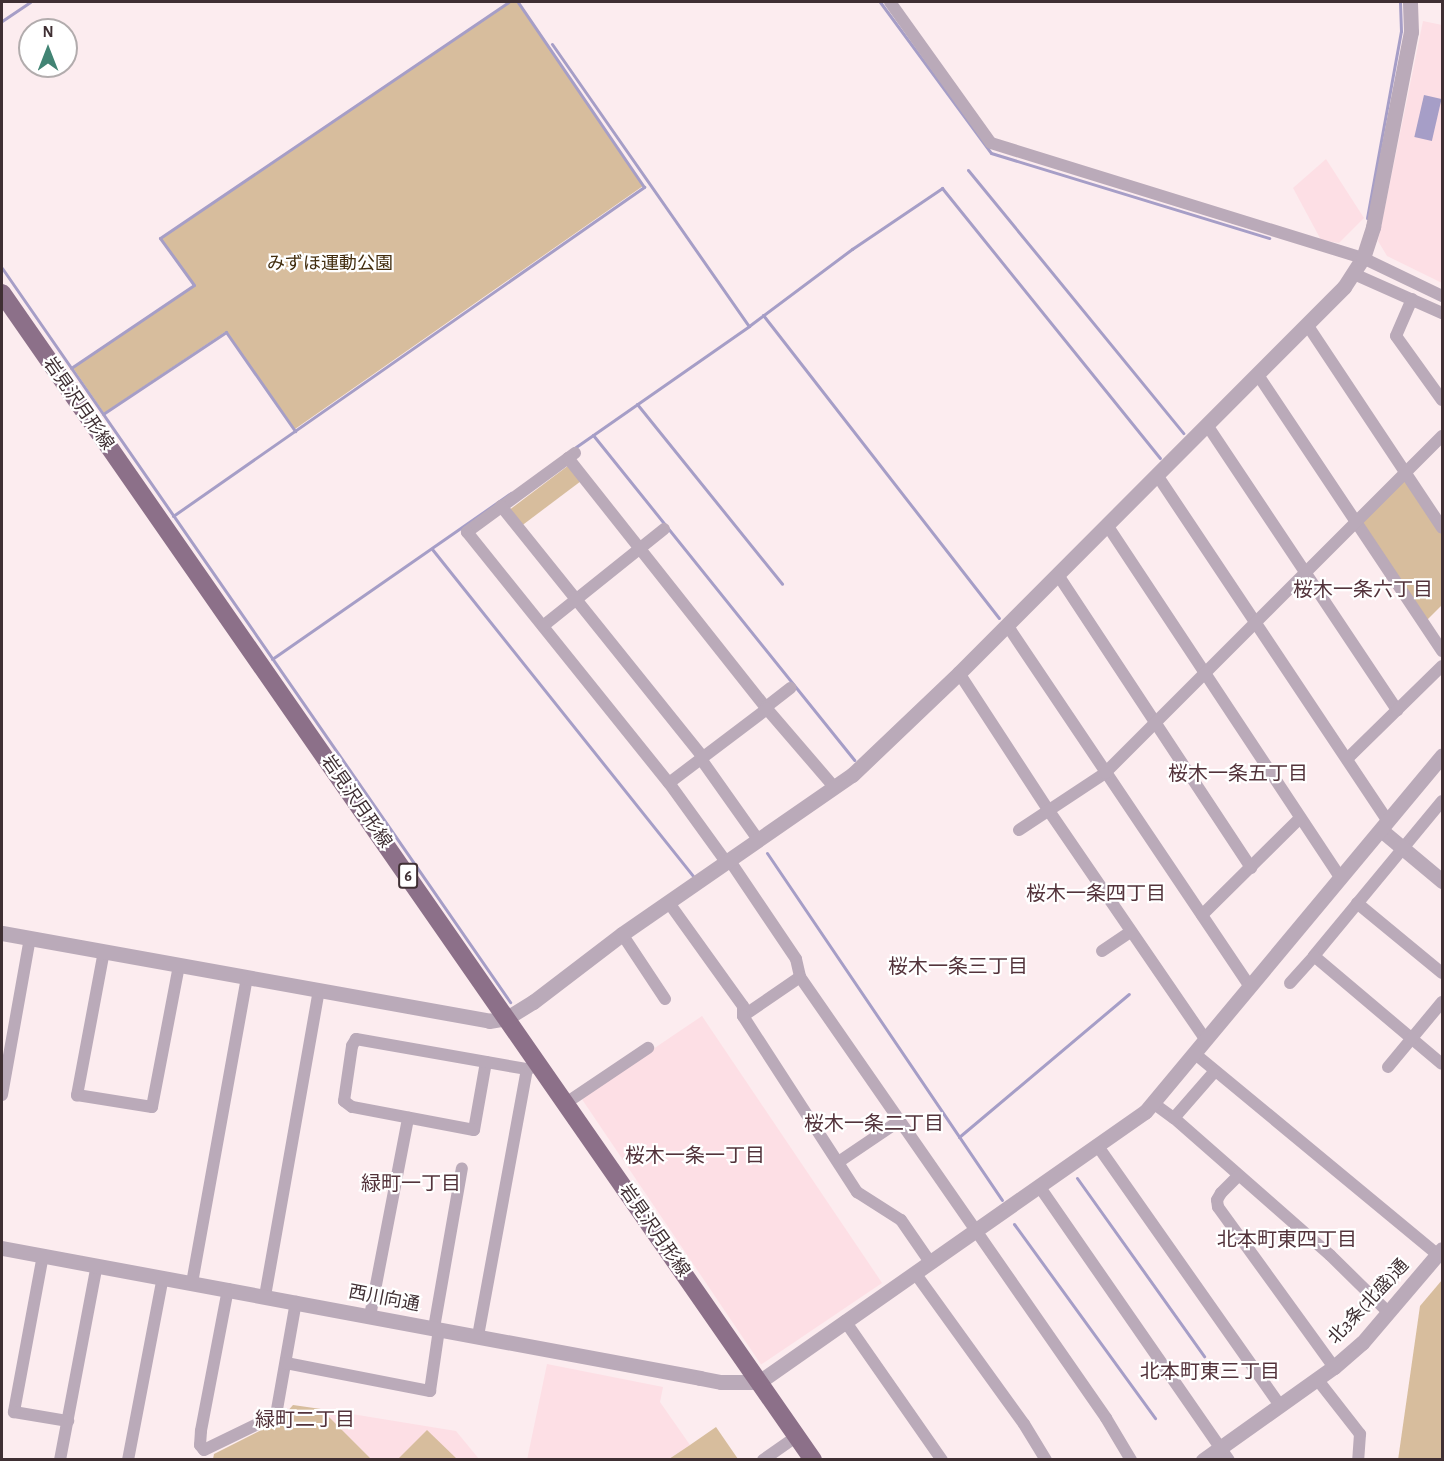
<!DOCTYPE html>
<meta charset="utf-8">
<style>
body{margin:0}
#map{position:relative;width:1444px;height:1461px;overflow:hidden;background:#fcecef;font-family:"Alegreya Sans","Noto Sans JP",sans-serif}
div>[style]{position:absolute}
.built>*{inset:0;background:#fddfe5;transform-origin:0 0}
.green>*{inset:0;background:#d7bd9d;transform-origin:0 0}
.water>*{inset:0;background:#a69ec7;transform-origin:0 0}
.stream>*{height:3px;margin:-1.5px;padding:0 1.5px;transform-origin:1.5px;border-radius:1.5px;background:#a69ec7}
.minor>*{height:12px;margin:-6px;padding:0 6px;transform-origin:6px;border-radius:6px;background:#baaab9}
.tertiary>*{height:15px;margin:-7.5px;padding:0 7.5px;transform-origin:7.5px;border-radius:7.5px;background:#baaab9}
.primary>*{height:18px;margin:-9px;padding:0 9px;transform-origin:9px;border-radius:9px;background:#8c7089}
span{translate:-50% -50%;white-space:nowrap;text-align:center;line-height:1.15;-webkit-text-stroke:4.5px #fff;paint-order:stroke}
.shield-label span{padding:2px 4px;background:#fff;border:2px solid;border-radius:4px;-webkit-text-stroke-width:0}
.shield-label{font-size:16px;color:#3f2f33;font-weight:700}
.park-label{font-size:18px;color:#422d0e}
.street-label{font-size:18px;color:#3f2f33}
.neighbourhood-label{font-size:20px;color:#53333b}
.frame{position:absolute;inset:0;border:3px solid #3f2f33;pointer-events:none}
.north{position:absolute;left:18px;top:18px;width:60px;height:60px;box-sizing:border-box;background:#fff;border:2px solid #b2acad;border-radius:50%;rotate:0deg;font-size:16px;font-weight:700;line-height:24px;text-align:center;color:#3f2f33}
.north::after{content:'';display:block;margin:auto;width:21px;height:27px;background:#428474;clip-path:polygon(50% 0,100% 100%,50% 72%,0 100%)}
</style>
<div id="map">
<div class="built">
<i style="clip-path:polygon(1423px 21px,1442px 25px,1442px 283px,1387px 256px,1378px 241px)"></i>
<i style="clip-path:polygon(1326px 159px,1364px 218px,1339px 243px,1321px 240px,1293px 188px)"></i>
<i style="left:702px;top:1016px;width:322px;height:146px;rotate:56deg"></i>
<i style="clip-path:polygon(547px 1364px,663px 1387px,660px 1402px,690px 1445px,669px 1459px,527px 1460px)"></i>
<i style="clip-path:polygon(321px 1409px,456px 1431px,479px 1459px,371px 1459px)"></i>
</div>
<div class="green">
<i style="clip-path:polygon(511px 2px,517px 2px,643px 186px,295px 429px,225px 332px,104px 413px,73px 368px,194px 286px,161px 239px)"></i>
<i style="left:569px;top:465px;width:20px;height:74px;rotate:53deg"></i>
<i style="clip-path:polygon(1405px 472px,1442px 528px,1442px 605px,1424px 623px,1356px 522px)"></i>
<i style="clip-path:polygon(1442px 1280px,1441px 1459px,1398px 1460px,1420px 1306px)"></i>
<i style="clip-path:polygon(293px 1405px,321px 1409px,371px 1459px,213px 1459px,214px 1454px,279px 1421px)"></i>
<i style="clip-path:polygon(716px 1427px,738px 1459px,669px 1459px,690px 1445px)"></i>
<i style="clip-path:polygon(427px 1430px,457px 1459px,398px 1459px)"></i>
</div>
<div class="water">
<i style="left:1424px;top:95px;width:18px;height:43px;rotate:13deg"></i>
</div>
<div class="stream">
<i style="left:880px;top:2px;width:187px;rotate:53.7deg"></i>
<i style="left:991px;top:153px;width:291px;rotate:17deg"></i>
<i style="left:2px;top:21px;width:34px;rotate:-34deg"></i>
<i style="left:552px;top:44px;width:344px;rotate:55.1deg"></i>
<i style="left:968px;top:170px;width:340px;rotate:50.7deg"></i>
<i style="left:1367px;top:218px;width:190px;rotate:-79.7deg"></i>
<i style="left:1401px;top:31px;width:29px;rotate:-92deg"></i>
<i style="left:2px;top:268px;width:893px;rotate:55.31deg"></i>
<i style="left:763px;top:315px;width:384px;rotate:52.1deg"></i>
<i style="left:71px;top:368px;width:148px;rotate:-34deg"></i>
<i style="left:194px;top:285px;width:58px;rotate:-125.9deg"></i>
<i style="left:160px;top:238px;width:421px;rotate:-34.1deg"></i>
<i style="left:637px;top:404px;width:231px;rotate:51.1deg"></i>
<i style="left:103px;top:414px;width:148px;rotate:-33.7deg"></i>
<i style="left:226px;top:332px;width:121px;rotate:55.1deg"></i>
<i style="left:593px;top:435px;width:417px;rotate:51.2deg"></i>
<i style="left:573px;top:449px;width:215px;rotate:-34.9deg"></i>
<i style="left:749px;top:326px;width:129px;rotate:-36.8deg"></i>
<i style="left:852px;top:249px;width:109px;rotate:-34.1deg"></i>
<i style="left:942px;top:188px;width:347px;rotate:51.1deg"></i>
<i style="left:173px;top:516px;width:575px;rotate:-34.93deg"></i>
<i style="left:644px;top:187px;width:224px;rotate:-124.3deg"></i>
<i style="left:432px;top:549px;width:418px;rotate:51.4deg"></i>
<i style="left:272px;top:659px;width:291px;rotate:-34.8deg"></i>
<i style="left:767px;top:853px;width:419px;rotate:55.9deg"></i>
<i style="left:959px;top:1137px;width:222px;rotate:-40.1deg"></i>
<i style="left:1077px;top:1178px;width:219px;rotate:54.5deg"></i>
<i style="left:1014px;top:1224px;width:240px;rotate:54deg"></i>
</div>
<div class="minor">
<i style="left:890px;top:2px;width:173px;rotate:54.4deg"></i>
<i style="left:991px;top:143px;width:389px;rotate:17.2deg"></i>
<i style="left:1363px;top:258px;width:88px;rotate:25.7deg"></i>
<i style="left:1354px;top:274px;width:96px;rotate:23.9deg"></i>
<i style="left:1412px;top:299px;width:40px;rotate:113.4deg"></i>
<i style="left:1396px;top:336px;width:79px;rotate:54.3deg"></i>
<i style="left:1308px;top:326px;width:242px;rotate:56.4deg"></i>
<i style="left:1258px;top:375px;width:332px;rotate:56.3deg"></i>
<i style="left:1207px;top:425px;width:343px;rotate:56.3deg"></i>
<i style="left:1397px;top:710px;width:70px;rotate:135.6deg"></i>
<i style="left:575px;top:453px;width:134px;rotate:143.8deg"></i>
<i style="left:467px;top:532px;width:322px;rotate:51.2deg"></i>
<i style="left:669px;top:783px;width:99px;rotate:54.1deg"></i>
<i style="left:568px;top:458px;width:320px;rotate:51.6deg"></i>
<i style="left:767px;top:709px;width:104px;rotate:49.3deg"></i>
<i style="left:1157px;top:475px;width:416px;rotate:56.3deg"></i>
<i style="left:501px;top:506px;width:322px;rotate:51.2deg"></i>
<i style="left:1107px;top:525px;width:424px;rotate:56.5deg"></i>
<i style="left:1058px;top:575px;width:351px;rotate:56.6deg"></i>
<i style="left:1007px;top:625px;width:435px;rotate:56.1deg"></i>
<i style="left:543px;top:626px;width:155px;rotate:-38.7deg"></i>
<i style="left:959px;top:673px;width:165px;rotate:56.9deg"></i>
<i style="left:1049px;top:811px;width:276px;rotate:55.6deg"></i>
<i style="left:766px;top:707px;width:31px;rotate:-38deg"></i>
<i style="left:1397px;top:710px;width:63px;rotate:-44.4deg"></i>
<i style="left:701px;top:759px;width:100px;rotate:54.7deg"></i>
<i style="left:669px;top:783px;width:123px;rotate:-37.1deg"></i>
<i style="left:1442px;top:801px;width:201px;rotate:129.6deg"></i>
<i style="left:1314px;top:956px;width:167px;rotate:40.2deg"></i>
<i style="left:1019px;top:830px;width:103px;rotate:-33.5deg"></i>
<i style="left:1105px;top:773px;width:477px;rotate:-45deg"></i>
<i style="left:730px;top:861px;width:118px;rotate:56deg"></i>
<i style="left:796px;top:959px;width:18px;rotate:77deg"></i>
<i style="left:800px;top:977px;width:69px;rotate:145.6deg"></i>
<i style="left:669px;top:903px;width:127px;rotate:54.3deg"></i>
<i style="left:743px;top:1006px;width:10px;rotate:90deg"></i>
<i style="left:743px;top:1016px;width:210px;rotate:57.1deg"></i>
<i style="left:857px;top:1192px;width:52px;rotate:32.5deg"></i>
<i style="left:901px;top:1220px;width:51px;rotate:55.4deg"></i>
<i style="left:1357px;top:903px;width:110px;rotate:39.5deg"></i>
<i style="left:1202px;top:915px;width:138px;rotate:-44.7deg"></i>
<i style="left:622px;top:934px;width:78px;rotate:56.5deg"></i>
<i style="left:104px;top:951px;width:147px;rotate:100.6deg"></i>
<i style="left:77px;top:1095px;width:76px;rotate:9.1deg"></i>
<i style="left:152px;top:1107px;width:145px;rotate:-79.2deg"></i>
<i style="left:1102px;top:951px;width:34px;rotate:-34deg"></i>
<i style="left:800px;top:977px;width:537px;rotate:55.24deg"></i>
<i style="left:1106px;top:1418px;width:49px;rotate:59.2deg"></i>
<i style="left:1290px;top:983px;width:36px;rotate:-48deg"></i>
<i style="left:1194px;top:1053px;width:317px;rotate:39.6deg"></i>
<i style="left:486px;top:1062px;width:69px;rotate:100deg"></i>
<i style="left:474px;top:1130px;width:124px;rotate:-169.3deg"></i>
<i style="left:352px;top:1107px;width:10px;rotate:-143deg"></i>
<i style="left:344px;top:1101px;width:56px;rotate:-81.7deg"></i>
<i style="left:352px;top:1046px;width:8px;rotate:-60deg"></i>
<i style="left:356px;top:1039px;width:174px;rotate:10deg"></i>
<i style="left:527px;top:1069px;width:14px;rotate:-17deg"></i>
<i style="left:1388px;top:1067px;width:85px;rotate:-50.3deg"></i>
<i style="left:2px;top:1095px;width:159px;rotate:-79.9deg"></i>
<i style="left:566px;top:1103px;width:99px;rotate:-33.9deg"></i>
<i style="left:1153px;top:1103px;width:26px;rotate:36deg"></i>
<i style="left:1174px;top:1118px;width:208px;rotate:41.3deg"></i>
<i style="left:1330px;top:1255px;width:83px;rotate:44.5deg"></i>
<i style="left:1174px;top:1118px;width:62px;rotate:-48.9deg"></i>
<i style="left:1097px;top:1145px;width:318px;rotate:54.9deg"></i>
<i style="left:840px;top:1161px;width:71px;rotate:-34.1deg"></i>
<i style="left:1238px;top:1176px;width:24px;rotate:135deg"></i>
<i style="left:1221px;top:1193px;width:8px;rotate:120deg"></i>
<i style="left:1217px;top:1200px;width:7px;rotate:82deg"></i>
<i style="left:1218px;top:1207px;width:198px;rotate:54.1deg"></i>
<i style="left:1039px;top:1186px;width:333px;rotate:55.3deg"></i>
<i style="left:43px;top:1255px;width:160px;rotate:100.5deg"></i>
<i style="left:14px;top:1412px;width:55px;rotate:9.5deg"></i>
<i style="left:915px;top:1273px;width:186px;rotate:54.2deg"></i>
<i style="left:1024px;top:1424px;width:42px;rotate:58.6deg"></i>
<i style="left:192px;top:1283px;width:311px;rotate:-79.8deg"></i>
<i style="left:228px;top:1289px;width:145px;rotate:100.8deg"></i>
<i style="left:201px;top:1431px;width:14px;rotate:94deg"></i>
<i style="left:200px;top:1445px;width:6px;rotate:51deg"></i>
<i style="left:204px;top:1450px;width:80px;rotate:-25.9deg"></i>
<i style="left:276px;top:1415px;width:115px;rotate:-80deg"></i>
<i style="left:265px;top:1296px;width:310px;rotate:-80deg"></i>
<i style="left:370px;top:1316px;width:202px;rotate:-79.1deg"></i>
<i style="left:845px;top:1321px;width:169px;rotate:55.1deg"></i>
<i style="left:434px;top:1328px;width:162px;rotate:-80.1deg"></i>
<i style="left:478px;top:1336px;width:271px;rotate:-79.6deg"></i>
<i style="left:286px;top:1363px;width:147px;rotate:11deg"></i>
<i style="left:430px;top:1391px;width:63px;rotate:-81.7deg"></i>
<i style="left:1317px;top:1379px;width:70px;rotate:52deg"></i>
<i style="left:1360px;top:1434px;width:26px;rotate:94deg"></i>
<i style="left:60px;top:1460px;width:198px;rotate:-79.3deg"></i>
<i style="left:128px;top:1460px;width:186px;rotate:-79.2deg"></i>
<i style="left:763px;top:1460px;width:42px;rotate:-35.2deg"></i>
</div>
<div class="tertiary">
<i style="left:1381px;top:830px;width:80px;rotate:39.9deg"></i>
<i style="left:2px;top:933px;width:495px;rotate:10.2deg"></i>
<i style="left:489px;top:1021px;width:18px;rotate:-9deg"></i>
<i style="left:507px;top:1018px;width:31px;rotate:-32deg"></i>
<i style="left:533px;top:1002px;width:112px;rotate:-37.4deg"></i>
<i style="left:622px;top:934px;width:280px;rotate:-34.7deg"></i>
<i style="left:852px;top:775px;width:148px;rotate:-43.6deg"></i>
<i style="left:959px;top:673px;width:545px;rotate:-45.07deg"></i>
<i style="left:1344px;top:287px;width:35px;rotate:-57deg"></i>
<i style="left:1363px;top:258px;width:33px;rotate:-72deg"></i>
<i style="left:1373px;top:227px;width:199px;rotate:-79deg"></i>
<i style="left:1411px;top:32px;width:30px;rotate:-92deg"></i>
<i style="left:2px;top:1248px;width:710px;rotate:10.55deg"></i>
<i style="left:700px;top:1378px;width:21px;rotate:11deg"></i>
<i style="left:721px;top:1382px;width:38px"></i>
<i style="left:759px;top:1382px;width:471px;rotate:-35deg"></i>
<i style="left:1145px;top:1112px;width:464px;rotate:-50.2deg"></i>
<i style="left:1203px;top:1460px;width:161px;rotate:-35.4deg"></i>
<i style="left:1334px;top:1367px;width:37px;rotate:-41deg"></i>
<i style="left:1362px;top:1343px;width:123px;rotate:-49.6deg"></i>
</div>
<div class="primary">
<i style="left:2px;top:293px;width:1421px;rotate:55.2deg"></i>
</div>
<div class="shield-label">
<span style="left:408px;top:876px">6</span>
</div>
<div class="park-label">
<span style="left:330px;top:264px">みずほ運動公園</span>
</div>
<div class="street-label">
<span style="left:78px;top:404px;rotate:55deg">岩見沢月形線</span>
<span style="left:356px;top:802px;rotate:55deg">岩見沢月形線</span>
<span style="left:654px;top:1231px;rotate:55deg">岩見沢月形線</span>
<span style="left:384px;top:1299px;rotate:11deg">西川向通</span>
<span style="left:1369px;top:1302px;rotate:-47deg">北3条(北盛)通</span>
</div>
<div class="neighbourhood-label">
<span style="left:1363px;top:590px">桜木一条六丁目</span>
<span style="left:1238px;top:774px">桜木一条五丁目</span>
<span style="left:1096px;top:894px">桜木一条四丁目</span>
<span style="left:958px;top:967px">桜木一条三丁目</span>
<span style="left:874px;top:1124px">桜木一条二丁目</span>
<span style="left:695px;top:1156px">桜木一条一丁目</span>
<span style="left:411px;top:1184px">緑町一丁目</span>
<span style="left:1287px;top:1240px">北本町東四丁目</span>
<span style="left:1210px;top:1372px">北本町東三丁目</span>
<span style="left:305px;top:1420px">緑町二丁目</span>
</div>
<div class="frame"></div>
<div class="north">N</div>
</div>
